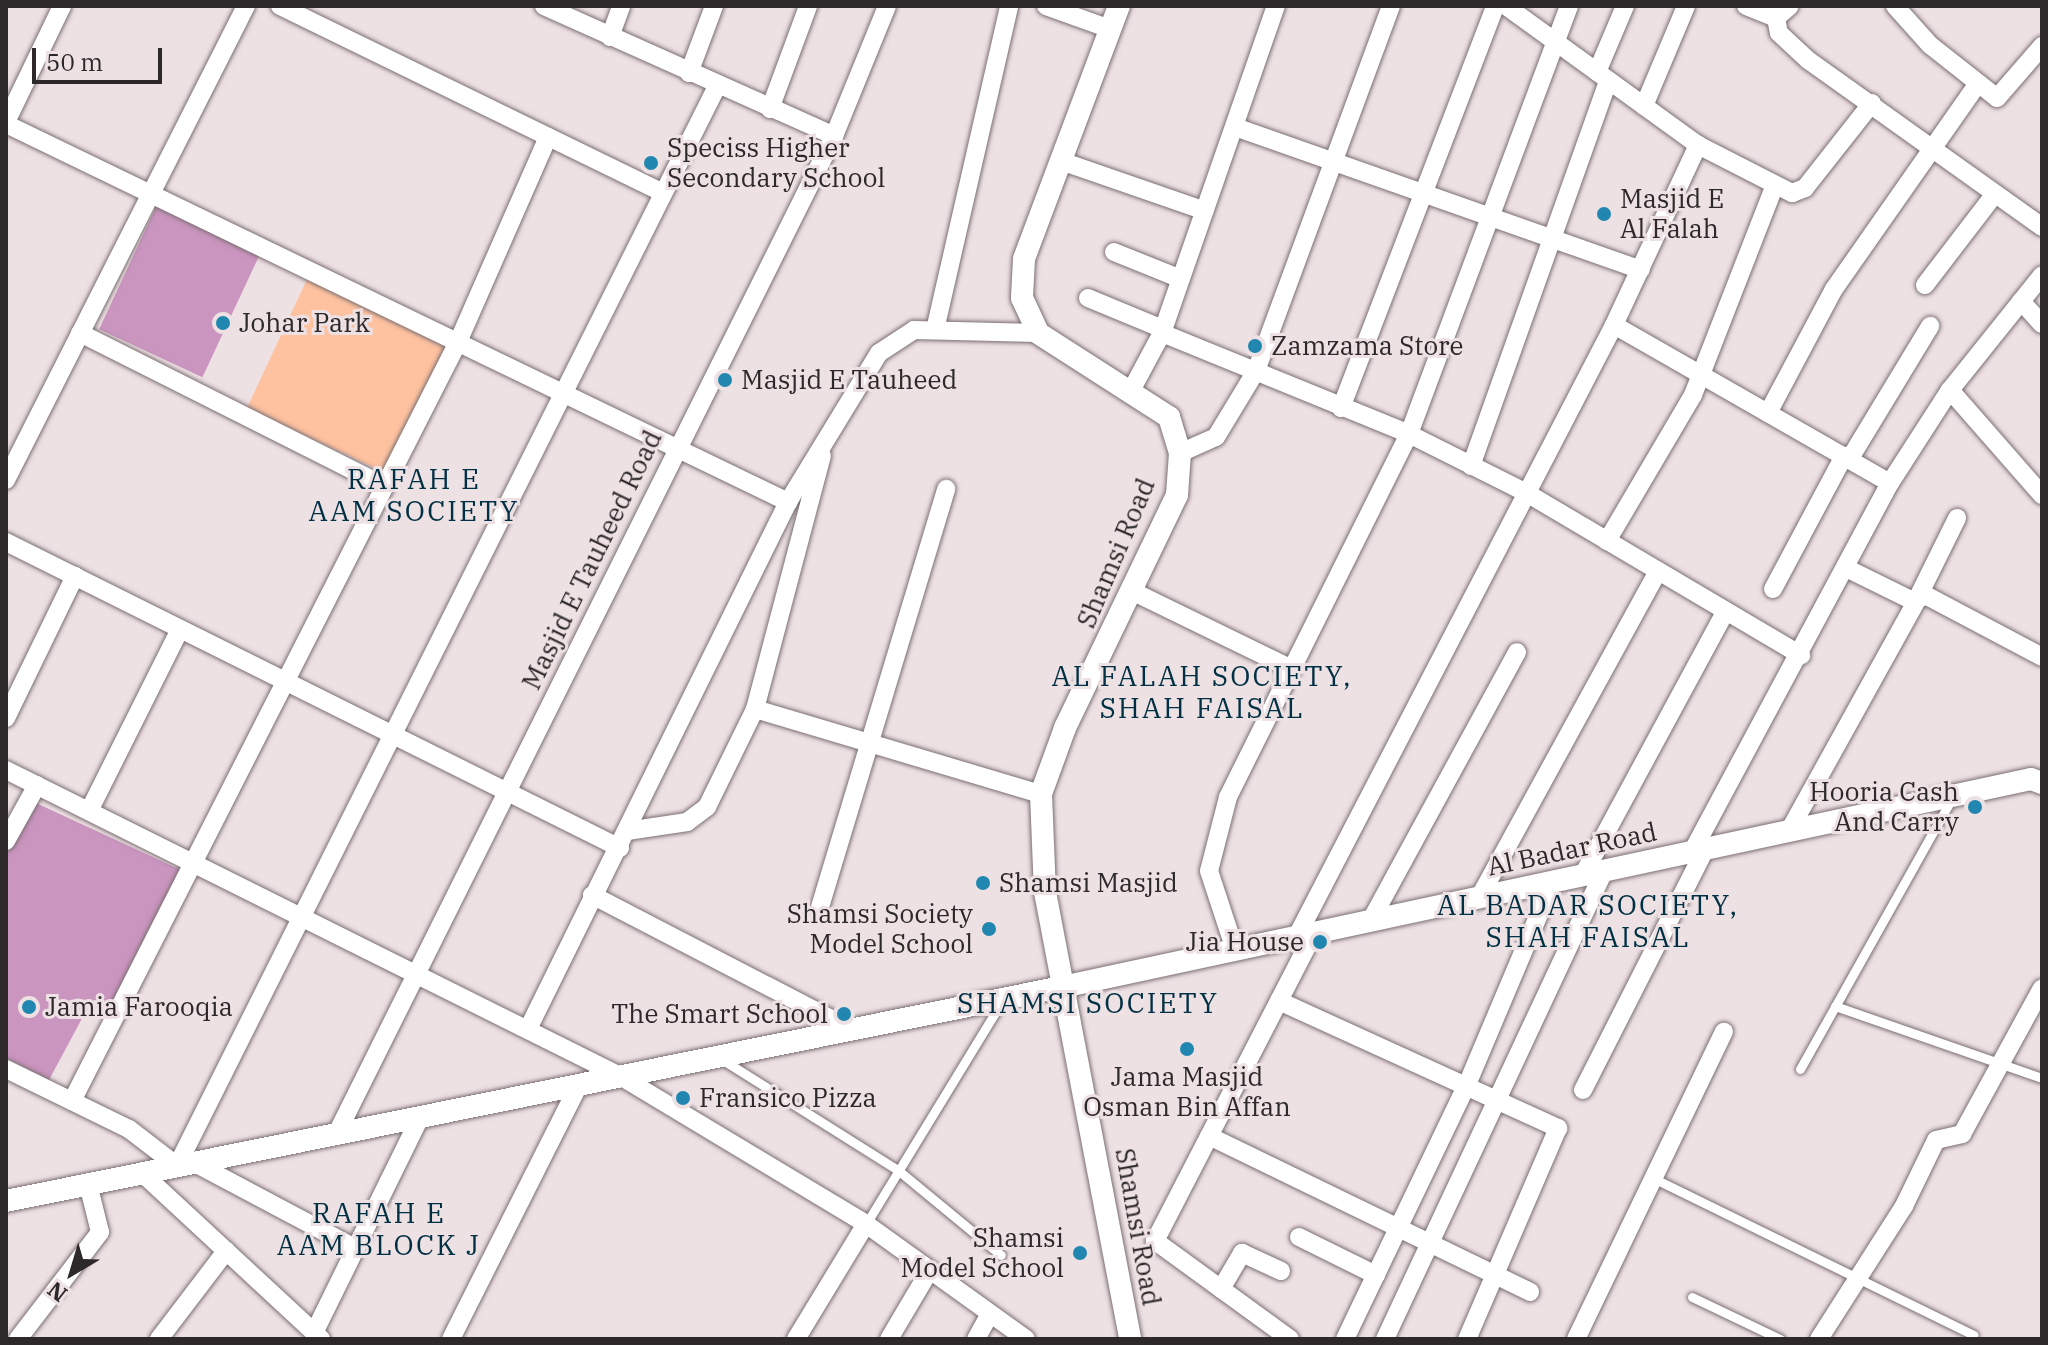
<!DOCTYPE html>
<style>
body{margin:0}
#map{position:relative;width:2048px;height:1345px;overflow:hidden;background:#eee1e4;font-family:"IBM Plex Serif",serif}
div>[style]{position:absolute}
.green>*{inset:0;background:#fec2a0;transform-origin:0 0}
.building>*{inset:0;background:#ca95bf;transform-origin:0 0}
.roads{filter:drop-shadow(0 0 2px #7b6f72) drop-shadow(0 0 2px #7b6f72)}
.service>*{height:9px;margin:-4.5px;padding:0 4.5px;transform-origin:4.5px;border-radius:4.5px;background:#fff}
.minor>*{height:18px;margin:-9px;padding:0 9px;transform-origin:9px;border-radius:9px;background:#fff}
.tertiary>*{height:22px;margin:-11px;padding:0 11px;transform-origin:11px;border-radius:11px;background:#fff}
.dots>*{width:22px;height:22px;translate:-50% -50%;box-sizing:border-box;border:4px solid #eee1e4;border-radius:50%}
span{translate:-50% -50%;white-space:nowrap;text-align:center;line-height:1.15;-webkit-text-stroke:6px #eee1e4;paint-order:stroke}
.poi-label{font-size:26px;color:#2d2829}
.left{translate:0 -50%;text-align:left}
.right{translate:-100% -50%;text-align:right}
.street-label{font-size:26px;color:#2d2829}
.neighbourhood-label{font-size:28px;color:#003044;letter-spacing:2px}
.frame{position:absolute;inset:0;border:8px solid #2d2829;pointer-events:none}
.north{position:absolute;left:32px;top:1233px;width:80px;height:80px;-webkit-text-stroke:6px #eee1e4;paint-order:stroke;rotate:218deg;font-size:22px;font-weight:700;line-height:32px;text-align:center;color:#2d2829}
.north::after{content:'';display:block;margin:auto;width:28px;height:36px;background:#2d2829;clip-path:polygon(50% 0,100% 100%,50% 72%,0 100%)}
.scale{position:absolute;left:32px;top:48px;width:130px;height:36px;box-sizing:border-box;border:4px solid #2d2829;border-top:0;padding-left:10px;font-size:24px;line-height:28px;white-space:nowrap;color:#2d2829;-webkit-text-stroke:6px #eee1e4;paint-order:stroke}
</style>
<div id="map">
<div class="green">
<i style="left:309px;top:275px;width:156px;height:147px;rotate:25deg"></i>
</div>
<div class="building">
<i style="left:157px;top:205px;width:114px;height:137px;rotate:25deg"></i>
<i style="clip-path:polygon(36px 803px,183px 871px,107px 1022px,86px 1011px,49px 1080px,6px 1058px,6px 852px)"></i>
</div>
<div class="roads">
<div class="service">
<i style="left:1835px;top:1006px;width:219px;rotate:19.2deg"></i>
<i style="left:723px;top:1060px;width:208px;rotate:32.2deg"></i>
<i style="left:899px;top:1171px;width:132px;rotate:39.5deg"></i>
<i style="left:1800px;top:1069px;width:308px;rotate:-60.7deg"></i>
<i style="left:1653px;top:1178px;width:357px;rotate:26.1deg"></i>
<i style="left:866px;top:1224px;width:261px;rotate:-58.6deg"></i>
<i style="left:1692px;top:1297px;width:98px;rotate:25.5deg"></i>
</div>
<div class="minor">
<i style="left:280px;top:6px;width:426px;rotate:26deg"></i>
<i style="left:544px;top:6px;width:318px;rotate:24.1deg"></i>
<i style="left:1046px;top:6px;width:68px;rotate:19.8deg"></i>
<i style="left:1506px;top:6px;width:237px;rotate:35.9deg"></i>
<i style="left:1698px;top:145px;width:106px;rotate:27.1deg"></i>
<i style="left:1792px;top:193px;width:14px;rotate:-21deg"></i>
<i style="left:1805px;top:188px;width:108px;rotate:-51.8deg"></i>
<i style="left:1746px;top:6px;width:32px;rotate:22deg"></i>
<i style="left:1776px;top:18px;width:18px;rotate:-41deg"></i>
<i style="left:1895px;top:6px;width:52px;rotate:48.1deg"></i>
<i style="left:1930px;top:45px;width:85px;rotate:38.3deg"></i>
<i style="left:1997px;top:98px;width:69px;rotate:-49.1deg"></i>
<i style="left:1776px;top:18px;width:15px;rotate:79deg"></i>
<i style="left:1779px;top:33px;width:40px;rotate:43deg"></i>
<i style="left:1808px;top:60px;width:287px;rotate:35.5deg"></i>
<i style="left:610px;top:37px;width:33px;rotate:-70deg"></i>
<i style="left:1597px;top:72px;width:72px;rotate:-67deg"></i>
<i style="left:689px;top:73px;width:72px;rotate:-69.5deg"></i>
<i style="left:1644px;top:106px;width:108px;rotate:-67.2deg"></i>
<i style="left:770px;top:109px;width:110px;rotate:-69.7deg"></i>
<i style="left:6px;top:122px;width:129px;rotate:-64.2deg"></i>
<i style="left:6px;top:124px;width:869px;rotate:25.8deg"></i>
<i style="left:1235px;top:127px;width:430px;rotate:19.4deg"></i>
<i style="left:1061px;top:161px;width:152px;rotate:19.1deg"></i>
<i style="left:1114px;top:252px;width:72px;rotate:21.9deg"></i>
<i style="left:1925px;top:285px;width:113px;rotate:-52.5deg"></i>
<i style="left:1088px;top:298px;width:81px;rotate:22.5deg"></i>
<i style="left:2021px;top:301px;width:31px;rotate:48deg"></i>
<i style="left:1614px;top:325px;width:318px;rotate:29.8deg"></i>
<i style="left:935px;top:330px;width:332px;rotate:-77.1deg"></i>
<i style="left:80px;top:333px;width:338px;rotate:26.7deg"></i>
<i style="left:1162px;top:333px;width:267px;rotate:22.2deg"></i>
<i style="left:1409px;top:434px;width:130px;rotate:26.6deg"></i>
<i style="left:1525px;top:492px;width:321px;rotate:30.6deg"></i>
<i style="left:1133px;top:387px;width:61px;rotate:-61.8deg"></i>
<i style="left:1162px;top:333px;width:346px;rotate:-70.8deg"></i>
<i style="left:1950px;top:390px;width:140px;rotate:48.8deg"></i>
<i style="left:1341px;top:408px;width:430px;rotate:-69deg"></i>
<i style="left:1768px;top:413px;width:140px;rotate:-62deg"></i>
<i style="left:1834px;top:289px;width:251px;rotate:-55deg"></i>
<i style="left:1180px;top:453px;width:39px;rotate:-24deg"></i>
<i style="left:1216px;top:437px;width:77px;rotate:-58.8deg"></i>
<i style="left:1256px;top:371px;width:389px;rotate:-69.7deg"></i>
<i style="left:1849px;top:460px;width:157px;rotate:-58.8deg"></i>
<i style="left:1471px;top:466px;width:409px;rotate:-70.4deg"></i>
<i style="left:6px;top:480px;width:531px;rotate:-63.15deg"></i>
<i style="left:1607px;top:541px;width:169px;rotate:-59.5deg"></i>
<i style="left:1693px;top:395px;width:225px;rotate:-68.7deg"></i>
<i style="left:6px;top:542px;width:686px;rotate:26.49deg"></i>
<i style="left:1846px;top:568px;width:77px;rotate:26.2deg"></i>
<i style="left:1773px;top:589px;width:151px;rotate:-61.9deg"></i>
<i style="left:1134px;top:592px;width:176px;rotate:26deg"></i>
<i style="left:1919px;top:595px;width:86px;rotate:-63.7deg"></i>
<i style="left:755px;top:709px;width:298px;rotate:16.6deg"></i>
<i style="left:6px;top:718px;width:158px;rotate:-64.1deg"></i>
<i style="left:6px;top:770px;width:686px;rotate:26.49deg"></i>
<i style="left:620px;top:1076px;width:287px;rotate:31deg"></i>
<i style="left:866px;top:1224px;width:197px;rotate:35.7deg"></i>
<i style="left:89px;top:811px;width:203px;rotate:-63.4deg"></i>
<i style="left:627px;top:831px;width:61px;rotate:-8.5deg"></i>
<i style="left:687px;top:822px;width:25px;rotate:-37deg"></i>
<i style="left:707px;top:807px;width:109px;rotate:-63.9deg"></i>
<i style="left:755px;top:709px;width:262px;rotate:-75.2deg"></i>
<i style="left:1789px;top:831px;width:266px;rotate:-61deg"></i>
<i style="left:1918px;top:598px;width:9px;rotate:-13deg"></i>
<i style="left:1927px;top:596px;width:130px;rotate:27.9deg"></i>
<i style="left:6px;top:841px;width:64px;rotate:-61deg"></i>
<i style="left:1692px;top:852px;width:419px;rotate:-61.8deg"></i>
<i style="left:1890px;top:483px;width:111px;rotate:-57.2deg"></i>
<i style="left:1950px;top:390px;width:147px;rotate:-51.3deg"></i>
<i style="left:1583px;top:875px;width:300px;rotate:-61.6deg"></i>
<i style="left:592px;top:895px;width:292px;rotate:27.4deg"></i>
<i style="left:1479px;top:898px;width:373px;rotate:-61.3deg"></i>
<i style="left:820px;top:907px;width:437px;rotate:-73.2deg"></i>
<i style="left:1371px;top:920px;width:305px;rotate:-61.4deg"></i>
<i style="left:1297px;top:936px;width:688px;rotate:-62.58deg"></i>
<i style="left:1614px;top:325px;width:199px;rotate:-65deg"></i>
<i style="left:1235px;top:950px;width:83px;rotate:-108.2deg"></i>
<i style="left:1209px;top:871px;width:76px;rotate:-75.6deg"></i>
<i style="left:1228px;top:797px;width:406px;rotate:-63.5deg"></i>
<i style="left:1409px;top:434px;width:457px;rotate:-69.5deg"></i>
<i style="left:1279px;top:1001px;width:307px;rotate:24.5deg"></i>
<i style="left:1558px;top:1128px;width:230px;rotate:113.3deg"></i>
<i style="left:528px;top:1029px;width:588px;rotate:-63.74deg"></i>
<i style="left:788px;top:502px;width:175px;rotate:-58.6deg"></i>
<i style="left:879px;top:353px;width:42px;rotate:-33.3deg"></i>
<i style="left:914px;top:330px;width:124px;rotate:1.4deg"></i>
<i style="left:6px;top:1069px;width:137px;rotate:26deg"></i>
<i style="left:129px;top:1129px;width:61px;rotate:37.6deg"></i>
<i style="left:177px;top:1166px;width:1207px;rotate:-63.43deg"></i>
<i style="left:1583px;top:1090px;width:269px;rotate:-63.1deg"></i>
<i style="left:72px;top:1101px;width:852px;rotate:-63.04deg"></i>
<i style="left:458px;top:342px;width:224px;rotate:-66.3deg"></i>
<i style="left:337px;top:1133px;width:1114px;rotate:-63.5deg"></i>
<i style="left:834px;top:136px;width:140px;rotate:-67.8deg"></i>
<i style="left:1209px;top:1136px;width:357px;rotate:25.9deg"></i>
<i style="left:193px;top:1162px;width:183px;rotate:28deg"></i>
<i style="left:142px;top:1173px;width:244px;rotate:42.8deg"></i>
<i style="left:1299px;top:1237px;width:86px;rotate:26.3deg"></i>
<i style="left:1221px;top:1289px;width:42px;rotate:-59.7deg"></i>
<i style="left:1242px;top:1253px;width:43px;rotate:24.8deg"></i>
<i style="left:314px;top:1333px;width:242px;rotate:-63.8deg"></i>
<i style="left:18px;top:1339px;width:135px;rotate:-52.5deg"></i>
<i style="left:100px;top:1232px;width:49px;rotate:-104deg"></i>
<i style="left:159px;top:1339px;width:111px;rotate:-52.7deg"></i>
<i style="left:451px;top:1339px;width:285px;rotate:-63.3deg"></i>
<i style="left:796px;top:1339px;width:135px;rotate:-58.7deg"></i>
<i style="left:889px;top:1339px;width:77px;rotate:-59.4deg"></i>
<i style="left:976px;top:1339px;width:25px;rotate:-61deg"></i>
<i style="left:1290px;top:1339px;width:167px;rotate:-144deg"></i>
<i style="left:1155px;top:1241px;width:347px;rotate:-62.7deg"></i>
<i style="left:1345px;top:1339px;width:280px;rotate:-64.4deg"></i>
<i style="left:1466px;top:1087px;width:221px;rotate:-67.1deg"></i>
<i style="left:1385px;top:1339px;width:517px;rotate:-64.92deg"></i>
<i style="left:1576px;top:1339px;width:341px;rotate:-64.3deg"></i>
<i style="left:1819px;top:1339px;width:158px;rotate:-57.4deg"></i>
<i style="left:1904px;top:1206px;width:73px;rotate:-64.1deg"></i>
<i style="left:1936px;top:1140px;width:27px;rotate:-13deg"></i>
<i style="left:1962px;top:1134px;width:166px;rotate:-61.3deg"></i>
</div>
<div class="tertiary">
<i style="left:1119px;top:6px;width:270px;rotate:110.6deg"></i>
<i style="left:1024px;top:259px;width:39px;rotate:93deg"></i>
<i style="left:1022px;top:298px;width:38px;rotate:65deg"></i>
<i style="left:1038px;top:333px;width:156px;rotate:32.7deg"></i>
<i style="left:1169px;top:417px;width:38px;rotate:73deg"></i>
<i style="left:1180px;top:453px;width:42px;rotate:94.1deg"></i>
<i style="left:1177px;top:495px;width:259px;rotate:115.7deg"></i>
<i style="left:1065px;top:728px;width:70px;rotate:110deg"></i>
<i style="left:1041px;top:794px;width:98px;rotate:87.7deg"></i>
<i style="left:1045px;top:892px;width:455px;rotate:79.2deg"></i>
<i style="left:6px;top:1201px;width:1083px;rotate:-11.46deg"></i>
<i style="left:1067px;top:986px;width:986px;rotate:-12.12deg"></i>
<i style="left:2031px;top:779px;width:12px;rotate:20deg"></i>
</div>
</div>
<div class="dots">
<i style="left:651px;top:163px;background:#2186b0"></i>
<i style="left:1604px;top:214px;background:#2186b0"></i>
<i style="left:223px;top:323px;background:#2186b0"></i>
<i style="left:1255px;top:346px;background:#2186b0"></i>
<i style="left:725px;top:380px;background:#2186b0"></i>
<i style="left:1975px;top:807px;background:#2186b0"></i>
<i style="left:983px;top:883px;background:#2186b0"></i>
<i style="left:989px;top:929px;background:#2186b0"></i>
<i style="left:1320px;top:942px;background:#2186b0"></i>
<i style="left:29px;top:1007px;background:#2186b0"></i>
<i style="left:844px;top:1014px;background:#2186b0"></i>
<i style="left:1187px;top:1049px;background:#2186b0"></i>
<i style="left:683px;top:1098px;background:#2186b0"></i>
<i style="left:1080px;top:1253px;background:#2186b0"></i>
</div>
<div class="poi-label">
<span class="left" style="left:667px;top:163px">Speciss Higher<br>Secondary School</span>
<span class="left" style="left:1620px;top:214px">Masjid E<br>Al Falah</span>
<span class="left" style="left:239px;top:323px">Johar Park</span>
<span class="left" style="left:1271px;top:346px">Zamzama Store</span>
<span class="left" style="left:741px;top:380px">Masjid E Tauheed</span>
<span class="right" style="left:1959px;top:807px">Hooria Cash<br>And Carry</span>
<span class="left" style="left:999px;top:883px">Shamsi Masjid</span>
<span class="right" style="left:973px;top:929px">Shamsi Society<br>Model School</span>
<span class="right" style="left:1304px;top:942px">Jia House</span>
<span class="left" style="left:45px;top:1007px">Jamia Farooqia</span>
<span class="right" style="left:828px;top:1014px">The Smart School</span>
<span style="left:1187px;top:1092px">Jama Masjid<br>Osman Bin Affan</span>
<span class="left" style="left:699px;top:1098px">Fransico Pizza</span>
<span class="right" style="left:1064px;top:1253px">Shamsi<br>Model School</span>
</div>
<div class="street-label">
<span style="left:1116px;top:553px;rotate:-67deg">Shamsi Road</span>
<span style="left:592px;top:560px;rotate:-64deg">Masjid E Tauheed Road</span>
<span style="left:1572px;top:849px;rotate:-12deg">Al Badar Road</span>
<span style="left:1138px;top:1227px;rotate:80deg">Shamsi Road</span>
</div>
<div class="neighbourhood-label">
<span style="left:414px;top:495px">RAFAH E<br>AAM SOCIETY</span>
<span style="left:1202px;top:692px">AL FALAH SOCIETY,<br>SHAH FAISAL</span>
<span style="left:1588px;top:921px">AL BADAR SOCIETY,<br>SHAH FAISAL</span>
<span style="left:1088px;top:1003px">SHAMSI SOCIETY</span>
<span style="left:379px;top:1229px">RAFAH E<br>AAM BLOCK J</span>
</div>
<div class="frame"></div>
<div class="north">N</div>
<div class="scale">50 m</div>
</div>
